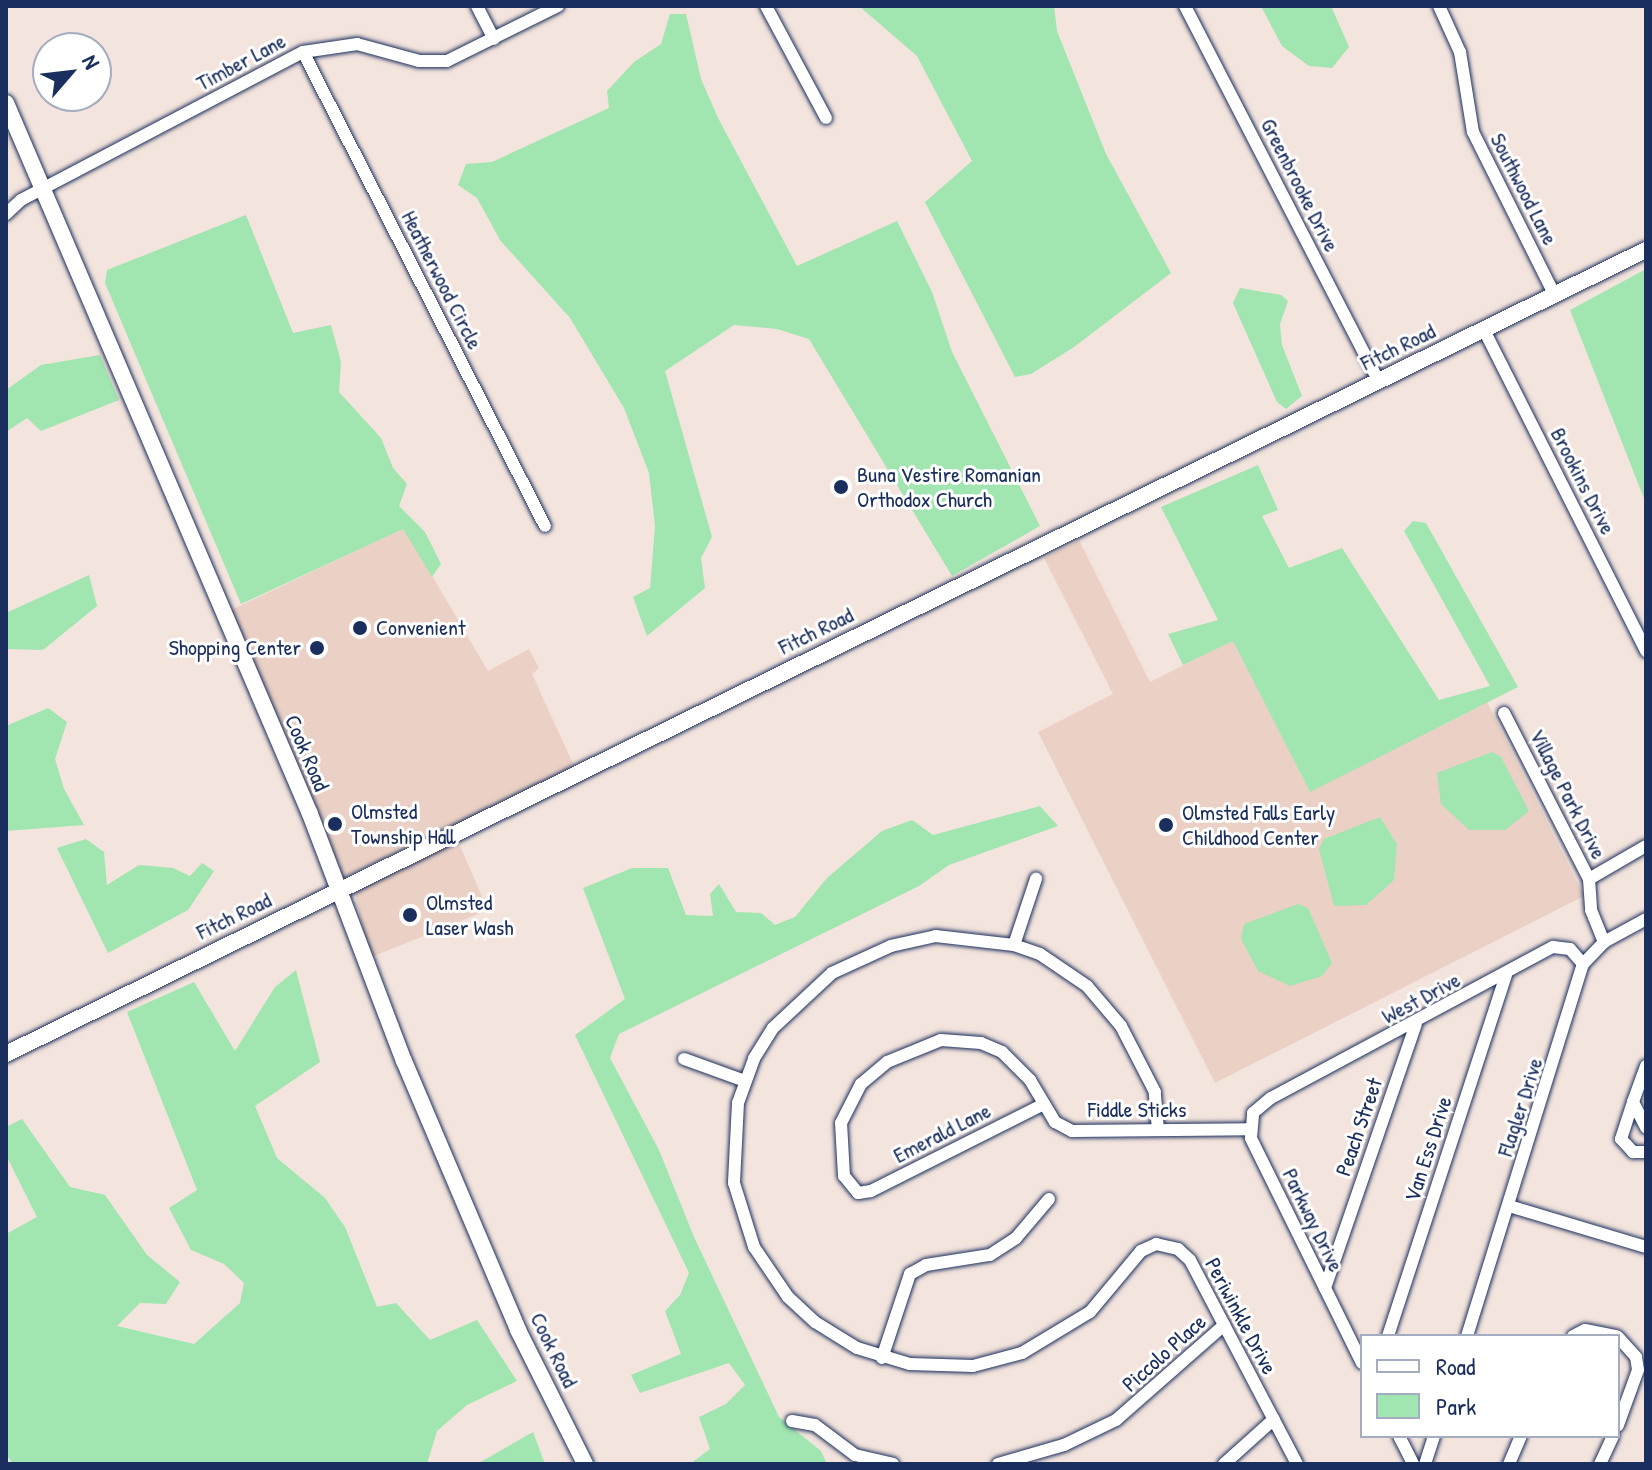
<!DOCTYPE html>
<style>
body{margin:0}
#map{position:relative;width:1652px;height:1470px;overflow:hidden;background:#f3e4dd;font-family:"Patrick Hand",sans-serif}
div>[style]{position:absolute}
.built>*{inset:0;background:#ebd1c5}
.green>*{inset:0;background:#a1e5b1}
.roads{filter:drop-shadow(0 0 2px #1b2f5e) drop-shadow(0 0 2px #1b2f5e)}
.minor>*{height:12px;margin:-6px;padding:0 6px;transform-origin:6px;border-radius:6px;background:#fff}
.tertiary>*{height:16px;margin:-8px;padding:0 8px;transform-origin:8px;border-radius:8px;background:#fff}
.dots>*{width:22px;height:22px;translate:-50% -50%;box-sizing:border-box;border:4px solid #fff;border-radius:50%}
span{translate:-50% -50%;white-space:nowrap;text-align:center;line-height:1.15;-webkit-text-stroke:6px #fff;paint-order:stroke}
.street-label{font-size:22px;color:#1b2f5e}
.poi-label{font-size:22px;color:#1b2f5e}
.left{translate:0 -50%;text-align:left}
.right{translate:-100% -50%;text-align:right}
.frame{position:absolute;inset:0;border:8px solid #1b2f5e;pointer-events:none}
.legend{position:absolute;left:1360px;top:1334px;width:260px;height:104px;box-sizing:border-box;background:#fff;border:2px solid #a4acbf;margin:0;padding:10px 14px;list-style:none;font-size:24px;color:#1b2f5e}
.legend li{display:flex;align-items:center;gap:16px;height:40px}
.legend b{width:40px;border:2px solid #a4acbf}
.north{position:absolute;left:32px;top:32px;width:80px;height:80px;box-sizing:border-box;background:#fff;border:2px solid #a4acbf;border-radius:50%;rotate:62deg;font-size:22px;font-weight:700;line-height:32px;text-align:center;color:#1b2f5e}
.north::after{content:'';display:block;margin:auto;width:28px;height:36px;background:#1b2f5e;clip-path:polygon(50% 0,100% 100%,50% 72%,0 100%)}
</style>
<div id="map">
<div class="built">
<i style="clip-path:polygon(404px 528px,488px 671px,529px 649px,539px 668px,532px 674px,575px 768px,342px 878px,227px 612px)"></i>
<i style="clip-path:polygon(1079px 540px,1150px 682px,1233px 640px,1310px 791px,1487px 702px,1584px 896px,1215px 1083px,1038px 732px,1113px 694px,1044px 558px)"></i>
<i style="clip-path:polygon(457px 839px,488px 910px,369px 958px,355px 893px,366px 881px)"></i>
</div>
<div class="green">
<i style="clip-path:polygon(859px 6px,1054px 6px,1057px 31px,1106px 154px,1171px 273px,1074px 347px,1031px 374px,1015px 377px,925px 202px,972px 161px,917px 56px)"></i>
<i style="clip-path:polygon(1261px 6px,1331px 6px,1349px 47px,1332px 68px,1309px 66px,1282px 46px)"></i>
<i style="clip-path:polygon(670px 14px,686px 14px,701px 79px,718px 118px,797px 266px,897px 221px,932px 292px,952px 352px,1040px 526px,952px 576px,809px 339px,777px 329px,734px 325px,665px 371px,712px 537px,701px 558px,705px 588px,647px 636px,633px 597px,650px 588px,655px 526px,649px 473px,624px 408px,570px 318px,500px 240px,477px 198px,458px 185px,466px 164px,492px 162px,609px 108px,607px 91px,634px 62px,661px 44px)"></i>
<i style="clip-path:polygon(246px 215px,293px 333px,331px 325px,341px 362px,339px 392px,381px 438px,393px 468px,407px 484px,399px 506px,425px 532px,441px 564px,432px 577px,403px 529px,241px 604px,105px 283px,107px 270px)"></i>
<i style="clip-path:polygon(1646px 269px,1646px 500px,1645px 501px,1570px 310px)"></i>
<i style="clip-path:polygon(1240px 288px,1281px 295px,1288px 301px,1280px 324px,1282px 345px,1302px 396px,1286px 409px,1277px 402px,1233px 303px)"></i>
<i style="clip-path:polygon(100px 355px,119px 400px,41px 431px,27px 418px,6px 432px,6px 390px,41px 365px)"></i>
<i style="clip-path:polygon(1258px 465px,1278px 510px,1262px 516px,1289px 568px,1342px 548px,1439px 700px,1490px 686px,1404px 531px,1413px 521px,1426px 523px,1518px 687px,1310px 792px,1233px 641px,1183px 665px,1168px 634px,1218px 620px,1161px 507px)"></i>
<i style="clip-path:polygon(89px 575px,97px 606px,43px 650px,6px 649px,6px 613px)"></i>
<i style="clip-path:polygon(48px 708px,67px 722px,55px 759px,64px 789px,84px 825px,6px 831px,6px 726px)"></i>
<i style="clip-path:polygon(1492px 752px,1501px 757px,1529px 811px,1505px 830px,1469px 830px,1441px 804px,1437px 773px)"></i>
<i style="clip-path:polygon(1040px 806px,1058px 826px,949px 865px,919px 886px,619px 1034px,610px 1058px,659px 1150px,694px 1237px,779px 1417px,821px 1451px,827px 1464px,690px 1464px,710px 1449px,699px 1417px,726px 1404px,745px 1385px,729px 1363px,640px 1393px,631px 1375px,681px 1354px,665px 1311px,680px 1295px,689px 1273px,575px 1035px,625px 999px,583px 888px,632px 868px,668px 868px,686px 915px,713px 916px,710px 894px,719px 884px,736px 912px,761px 913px,775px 925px,795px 917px,827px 878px,882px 831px,912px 820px,933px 835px)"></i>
<i style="clip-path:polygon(1380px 817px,1397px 844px,1394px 880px,1366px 905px,1334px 906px,1319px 849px,1324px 839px)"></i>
<i style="clip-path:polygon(86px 839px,104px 852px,107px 885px,139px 865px,173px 868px,190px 876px,202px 863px,214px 871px,188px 910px,108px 953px,57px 848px)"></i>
<i style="clip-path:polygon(1298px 904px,1308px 908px,1332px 963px,1322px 976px,1290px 986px,1258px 971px,1241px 939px,1244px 924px)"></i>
<i style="clip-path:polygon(296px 970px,320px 1062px,255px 1106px,277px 1158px,325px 1198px,345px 1227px,377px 1307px,396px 1303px,430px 1340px,477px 1320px,517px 1381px,467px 1405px,437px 1431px,427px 1464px,13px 1464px,6px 1454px,6px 1234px,37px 1217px,6px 1155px,6px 1127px,22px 1119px,70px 1187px,105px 1195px,147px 1255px,180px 1282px,166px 1304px,140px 1303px,117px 1326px,194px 1344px,240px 1303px,244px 1283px,224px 1264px,191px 1250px,169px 1208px,197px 1190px,127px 1012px,194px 982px,235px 1051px,275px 987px)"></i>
<i style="clip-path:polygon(533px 1432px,545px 1464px,477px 1464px)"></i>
</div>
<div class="roads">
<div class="minor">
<i style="left:477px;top:6px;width:37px;rotate:63deg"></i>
<i style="left:766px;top:6px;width:127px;rotate:61.8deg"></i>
<i style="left:1185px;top:6px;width:423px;rotate:62.7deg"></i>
<i style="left:1439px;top:6px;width:51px;rotate:65.5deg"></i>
<i style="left:1460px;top:52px;width:81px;rotate:80.8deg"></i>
<i style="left:1473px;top:132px;width:183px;rotate:63.4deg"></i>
<i style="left:303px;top:52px;width:532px;rotate:62.95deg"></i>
<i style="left:6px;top:214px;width:21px;rotate:-43deg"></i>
<i style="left:21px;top:200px;width:318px;rotate:-27.7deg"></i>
<i style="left:303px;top:52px;width:55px;rotate:-8.4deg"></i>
<i style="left:357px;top:44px;width:64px;rotate:15.3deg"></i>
<i style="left:419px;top:61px;width:28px"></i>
<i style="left:447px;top:61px;width:124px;rotate:-26.4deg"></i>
<i style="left:1484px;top:330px;width:360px;rotate:63.2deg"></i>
<i style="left:1504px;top:713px;width:186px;rotate:62.9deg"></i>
<i style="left:1589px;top:879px;width:31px;rotate:86deg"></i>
<i style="left:1591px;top:910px;width:35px;rotate:68deg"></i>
<i style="left:1589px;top:879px;width:66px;rotate:-30.1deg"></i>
<i style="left:1014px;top:945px;width:70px;rotate:-71.6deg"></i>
<i style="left:684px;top:1059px;width:65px;rotate:19.8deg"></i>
<i style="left:1646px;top:1066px;width:38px;rotate:110deg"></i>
<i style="left:1633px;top:1102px;width:29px;rotate:63deg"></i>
<i style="left:1633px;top:1102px;width:39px;rotate:108deg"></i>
<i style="left:1621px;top:1139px;width:18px;rotate:47deg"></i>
<i style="left:1633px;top:1152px;width:13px"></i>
<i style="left:1044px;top:1104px;width:194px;rotate:153.3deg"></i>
<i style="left:871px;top:1191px;width:13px;rotate:171deg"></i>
<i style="left:858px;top:1193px;width:22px;rotate:-129deg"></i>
<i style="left:844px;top:1176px;width:53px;rotate:-93.2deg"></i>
<i style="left:841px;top:1123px;width:44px;rotate:-62.9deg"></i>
<i style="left:861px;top:1084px;width:34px;rotate:-40deg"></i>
<i style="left:887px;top:1062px;width:58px;rotate:-22.2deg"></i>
<i style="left:941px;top:1040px;width:40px;rotate:4.3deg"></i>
<i style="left:981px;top:1043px;width:23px;rotate:23deg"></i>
<i style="left:1002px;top:1052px;width:40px;rotate:45deg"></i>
<i style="left:1030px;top:1080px;width:49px;rotate:59.2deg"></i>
<i style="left:1055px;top:1122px;width:19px;rotate:28deg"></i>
<i style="left:1072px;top:1131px;width:179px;rotate:-0.6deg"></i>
<i style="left:1158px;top:1130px;width:38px;rotate:-95deg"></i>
<i style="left:1155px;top:1092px;width:74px;rotate:-117.3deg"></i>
<i style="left:1121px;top:1026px;width:52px;rotate:-130.4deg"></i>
<i style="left:1087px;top:986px;width:57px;rotate:-145.8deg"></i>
<i style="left:1040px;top:954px;width:28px;rotate:-161deg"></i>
<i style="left:1014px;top:945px;width:79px;rotate:-173.4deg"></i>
<i style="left:936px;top:936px;width:46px;rotate:167.5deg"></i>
<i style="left:891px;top:946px;width:65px;rotate:155.4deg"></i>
<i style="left:832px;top:973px;width:81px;rotate:137deg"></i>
<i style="left:773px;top:1028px;width:36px;rotate:122deg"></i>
<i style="left:754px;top:1059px;width:47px;rotate:110deg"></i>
<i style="left:738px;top:1103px;width:80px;rotate:92.9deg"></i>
<i style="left:734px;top:1183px;width:67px;rotate:72.6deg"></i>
<i style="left:754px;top:1247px;width:60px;rotate:55.8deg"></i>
<i style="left:788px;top:1297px;width:37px;rotate:43deg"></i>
<i style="left:815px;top:1322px;width:49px;rotate:31.8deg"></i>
<i style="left:857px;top:1348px;width:55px;rotate:16.8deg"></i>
<i style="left:910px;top:1364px;width:63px;rotate:1.8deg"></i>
<i style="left:973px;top:1366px;width:51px;rotate:-14.9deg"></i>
<i style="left:1022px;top:1353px;width:79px;rotate:-31.1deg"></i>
<i style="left:1090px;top:1312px;width:80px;rotate:-50.1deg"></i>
<i style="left:1141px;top:1251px;width:17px;rotate:-25deg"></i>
<i style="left:1156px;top:1244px;width:23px;rotate:13deg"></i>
<i style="left:1178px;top:1249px;width:16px;rotate:43deg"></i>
<i style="left:1190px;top:1260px;width:230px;rotate:62.3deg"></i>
<i style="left:1509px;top:1206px;width:143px;rotate:16.7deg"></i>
<i style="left:1325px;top:1288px;width:279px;rotate:-71deg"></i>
<i style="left:1388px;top:1336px;width:380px;rotate:-71.9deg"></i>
<i style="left:1467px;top:1336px;width:390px;rotate:-72.7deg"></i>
<i style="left:1583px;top:964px;width:30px;rotate:-46deg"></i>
<i style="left:1604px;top:942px;width:48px;rotate:-28.7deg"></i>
<i style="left:1573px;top:1336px;width:13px;rotate:-27deg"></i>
<i style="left:1585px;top:1330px;width:32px;rotate:11deg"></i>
<i style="left:1618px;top:1337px;width:27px;rotate:48deg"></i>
<i style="left:1636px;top:1357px;width:13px;rotate:81deg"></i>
<i style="left:1638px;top:1370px;width:59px;rotate:110deg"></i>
<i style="left:882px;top:1358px;width:89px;rotate:-71.6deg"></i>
<i style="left:910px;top:1274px;width:18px;rotate:-29deg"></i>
<i style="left:926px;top:1265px;width:65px;rotate:-8.9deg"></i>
<i style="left:990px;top:1255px;width:31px;rotate:-33deg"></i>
<i style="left:1016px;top:1238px;width:51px;rotate:-49.8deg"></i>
<i style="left:1362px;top:1363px;width:251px;rotate:-116.3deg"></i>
<i style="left:1251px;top:1138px;width:25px;rotate:-85deg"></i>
<i style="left:1253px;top:1113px;width:23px;rotate:-40deg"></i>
<i style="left:1271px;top:1098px;width:320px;rotate:-28.2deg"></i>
<i style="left:1553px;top:947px;width:17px;rotate:7deg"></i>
<i style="left:1570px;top:949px;width:20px;rotate:49deg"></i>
<i style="left:792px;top:1421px;width:23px;rotate:10deg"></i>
<i style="left:815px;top:1425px;width:50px;rotate:36.9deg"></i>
<i style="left:855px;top:1455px;width:39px;rotate:13deg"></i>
<i style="left:1399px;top:1436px;width:31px;rotate:63deg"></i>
<i style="left:998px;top:1464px;width:69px;rotate:-16.1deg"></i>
<i style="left:1064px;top:1445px;width:58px;rotate:-25.7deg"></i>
<i style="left:1116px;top:1420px;width:144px;rotate:-41.3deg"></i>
<i style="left:1224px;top:1464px;width:67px;rotate:-42deg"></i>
<i style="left:1425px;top:1464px;width:29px;rotate:-72deg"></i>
<i style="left:1509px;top:1464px;width:30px;rotate:-67deg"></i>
<i style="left:1600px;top:1464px;width:31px;rotate:-65deg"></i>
</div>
<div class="tertiary">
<i style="left:6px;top:103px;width:773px;rotate:66.85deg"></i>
<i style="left:310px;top:814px;width:264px;rotate:69.2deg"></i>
<i style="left:404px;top:1061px;width:292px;rotate:67deg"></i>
<i style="left:518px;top:1330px;width:150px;rotate:63.4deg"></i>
<i style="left:6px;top:1054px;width:1826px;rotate:-26.12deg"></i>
</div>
</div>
<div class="dots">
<i style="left:841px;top:487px;background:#1b2f5e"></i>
<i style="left:360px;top:628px;background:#1b2f5e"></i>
<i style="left:317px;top:648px;background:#1b2f5e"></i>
<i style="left:335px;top:824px;background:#1b2f5e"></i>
<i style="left:1166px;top:825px;background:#1b2f5e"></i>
<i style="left:410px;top:915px;background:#1b2f5e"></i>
</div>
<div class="street-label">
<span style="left:241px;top:62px;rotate:-28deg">Timber Lane</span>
<span style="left:1300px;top:185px;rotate:63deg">Greenbrooke Drive</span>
<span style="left:1524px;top:189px;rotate:63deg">Southwood Lane</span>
<span style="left:442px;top:280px;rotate:63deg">Heatherwood Circle</span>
<span style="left:1398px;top:347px;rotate:-26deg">Fitch Road</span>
<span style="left:1583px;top:481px;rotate:63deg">Brookins Drive</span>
<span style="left:816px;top:631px;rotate:-26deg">Fitch Road</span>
<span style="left:307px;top:753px;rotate:67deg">Cook Road</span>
<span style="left:1568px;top:794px;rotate:63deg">Village Park Drive</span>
<span style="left:234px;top:916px;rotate:-26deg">Fitch Road</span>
<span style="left:1421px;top:998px;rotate:-28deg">West Drive</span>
<span style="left:1520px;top:1107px;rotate:-72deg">Flagler Drive</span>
<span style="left:1137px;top:1110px">Fiddle Sticks</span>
<span style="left:1359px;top:1127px;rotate:-71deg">Peach Street</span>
<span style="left:942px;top:1133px;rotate:-27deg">Emerald Lane</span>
<span style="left:1428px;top:1149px;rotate:-72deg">Van Ess Drive</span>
<span style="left:1313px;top:1220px;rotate:64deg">Parkway Drive</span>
<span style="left:1241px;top:1316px;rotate:62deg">Periwinkle Drive</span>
<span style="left:554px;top:1350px;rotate:64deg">Cook Road</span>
<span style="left:1164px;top:1353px;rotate:-42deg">Piccolo Place</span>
</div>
<div class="poi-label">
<span class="left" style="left:857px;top:487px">Buna Vestire Romanian<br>Orthodox Church</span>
<span class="left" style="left:376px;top:628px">Convenient</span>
<span class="right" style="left:301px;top:648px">Shopping Center</span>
<span class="left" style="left:351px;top:824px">Olmsted<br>Township Hall</span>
<span class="left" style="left:1182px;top:825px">Olmsted Falls Early<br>Childhood Center</span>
<span class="left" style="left:426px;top:915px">Olmsted<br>Laser Wash</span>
</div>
<div class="frame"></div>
<ul class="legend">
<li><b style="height:10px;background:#fff"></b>Road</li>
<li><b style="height:22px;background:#a1e5b1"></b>Park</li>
</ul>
<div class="north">N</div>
</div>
